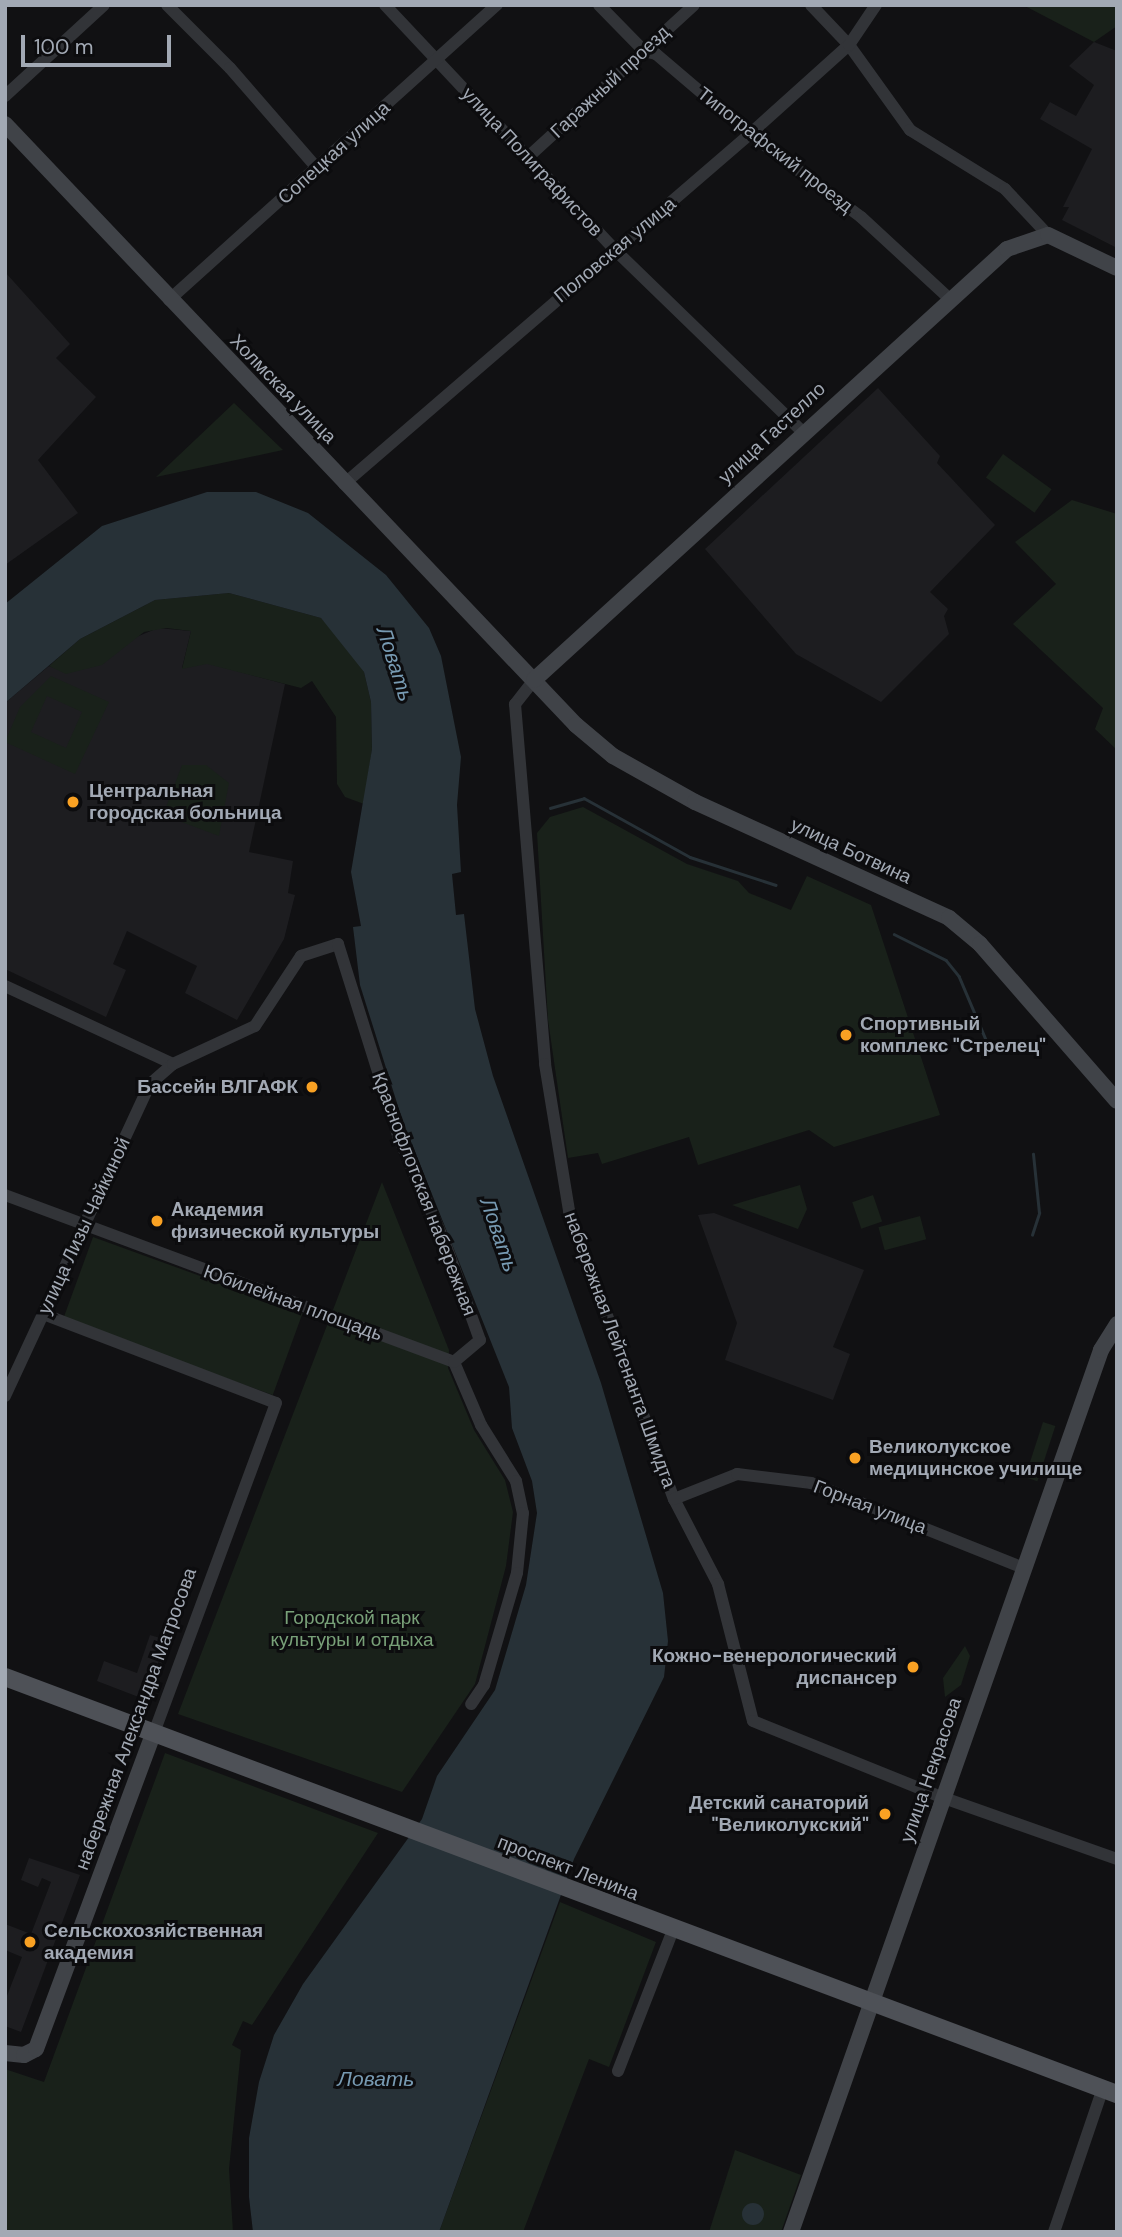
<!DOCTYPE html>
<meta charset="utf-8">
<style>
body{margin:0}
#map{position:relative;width:1122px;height:2237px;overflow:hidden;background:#111113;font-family:"DM Sans",sans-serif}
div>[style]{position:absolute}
.built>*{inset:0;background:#1d1d20}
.green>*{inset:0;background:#19211a;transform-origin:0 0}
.water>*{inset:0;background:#273137}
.round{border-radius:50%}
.stream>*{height:2.5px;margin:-1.25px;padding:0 1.25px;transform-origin:1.25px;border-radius:1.25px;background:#273137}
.street>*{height:12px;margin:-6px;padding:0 6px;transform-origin:6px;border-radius:6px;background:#323438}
.secondary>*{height:16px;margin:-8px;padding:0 8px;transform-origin:8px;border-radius:8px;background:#404348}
.primary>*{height:18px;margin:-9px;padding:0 9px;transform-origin:9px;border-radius:9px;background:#4e5157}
.dots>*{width:19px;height:19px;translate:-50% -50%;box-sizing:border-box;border:4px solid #0c0c0e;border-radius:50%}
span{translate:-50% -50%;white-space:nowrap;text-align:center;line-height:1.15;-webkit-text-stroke:6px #0c0c0e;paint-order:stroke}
.street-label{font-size:19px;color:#a2a9b4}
.poi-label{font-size:19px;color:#a2a9b4;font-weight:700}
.left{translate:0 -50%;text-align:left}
.right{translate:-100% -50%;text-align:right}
.park-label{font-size:19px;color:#78a078}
.water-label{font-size:21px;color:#779ab2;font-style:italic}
.frame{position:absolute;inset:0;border:7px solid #a2a9b4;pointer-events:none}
.scale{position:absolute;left:21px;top:35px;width:150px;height:32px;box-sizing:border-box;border:4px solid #a2a9b4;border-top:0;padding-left:9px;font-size:21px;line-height:24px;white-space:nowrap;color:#a2a9b4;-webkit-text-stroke:5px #0c0c0e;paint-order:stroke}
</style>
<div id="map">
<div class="built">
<i style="clip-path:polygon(1094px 42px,1117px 51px,1117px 248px,1062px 220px,1069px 207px,1063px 207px,1092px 149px,1040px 119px,1050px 102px,1076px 116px,1094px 85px,1069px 66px)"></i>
<i style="clip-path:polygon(5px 272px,70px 344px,56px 358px,96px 397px,38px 460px,78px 513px,5px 565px)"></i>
<i style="clip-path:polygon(878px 388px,940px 456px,937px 463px,995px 525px,930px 592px,948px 609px,944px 616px,949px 634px,881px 702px,796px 654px,705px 549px)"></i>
<i style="clip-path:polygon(158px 628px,191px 631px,182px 668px,207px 663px,285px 684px,249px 852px,293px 861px,288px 893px,295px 895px,284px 939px,237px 1020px,185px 993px,197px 966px,127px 931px,113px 964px,126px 970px,106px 1017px,5px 969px,5px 703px,49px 666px,59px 669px)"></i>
<i style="clip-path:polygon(714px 1213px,864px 1270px,833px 1347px,850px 1354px,833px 1400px,725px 1360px,737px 1323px,698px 1215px)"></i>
<i style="clip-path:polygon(150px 1635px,170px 1641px,149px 1701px,97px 1681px,104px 1661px,137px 1673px)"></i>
<i style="clip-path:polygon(29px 1858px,80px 1875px,21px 2032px,5px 2026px,5px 2001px,22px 1957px,5px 1950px,5px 1924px,31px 1934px,51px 1882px,42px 1878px,38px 1887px,21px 1880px)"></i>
</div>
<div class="green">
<i style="clip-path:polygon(1023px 5px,1117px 5px,1117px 26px,1094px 42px)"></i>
<i style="clip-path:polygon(234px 403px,283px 450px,156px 477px)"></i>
<i style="left:1003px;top:454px;width:60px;height:29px;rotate:36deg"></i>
<i style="clip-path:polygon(1072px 500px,1117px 514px,1117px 750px,1095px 729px,1103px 708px,1013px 624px,1056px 584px,1015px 542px)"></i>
<i style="clip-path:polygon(229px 593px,321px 618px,352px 651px,364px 672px,371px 702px,372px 749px,364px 804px,345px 797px,337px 784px,336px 717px,312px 681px,301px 688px,207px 664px,182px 669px,191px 631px,166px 628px,144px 632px,102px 665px,66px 674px,49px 666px,80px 639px,155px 600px)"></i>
<i style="clip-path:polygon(evenodd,51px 676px,109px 702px,75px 774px,5px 742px,20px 707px,51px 676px,47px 696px,82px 712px,66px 748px,31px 732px,47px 696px)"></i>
<i style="clip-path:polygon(182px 765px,206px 765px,229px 783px,219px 836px,163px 815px)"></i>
<i style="clip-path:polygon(583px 807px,687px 864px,738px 881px,749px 893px,791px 910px,807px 876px,871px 905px,940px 1115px,834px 1147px,809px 1130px,698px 1165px,689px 1137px,602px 1164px,598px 1153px,568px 1158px,548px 1020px,537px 833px,550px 817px)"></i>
<i style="clip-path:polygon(382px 1182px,449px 1350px,448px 1368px,474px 1430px,505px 1480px,513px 1512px,506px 1566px,475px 1684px,402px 1792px,178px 1714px)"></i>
<i style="clip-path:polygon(800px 1185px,807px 1209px,798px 1229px,732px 1205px)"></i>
<i style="left:873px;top:1195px;width:28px;height:22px;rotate:71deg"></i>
<i style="left:920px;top:1216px;width:24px;height:43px;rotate:75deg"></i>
<i style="left:93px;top:1237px;width:223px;height:87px;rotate:20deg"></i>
<i style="left:1043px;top:1422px;width:13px;height:58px;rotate:18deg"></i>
<i style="clip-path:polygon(965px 1646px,970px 1656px,961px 1685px,945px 1697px,943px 1678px)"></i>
<i style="clip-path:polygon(165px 1753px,378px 1833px,252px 2025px,243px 2021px,232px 2045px,241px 2050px,229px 2169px,233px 2232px,5px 2232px,5px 2069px,44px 2082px)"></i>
<i style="clip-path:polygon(560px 1902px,656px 1942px,609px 2067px,589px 2059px,523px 2232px,439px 2232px)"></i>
<i style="clip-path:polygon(735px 2150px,801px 2175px,781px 2232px,709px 2232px)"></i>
</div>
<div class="water">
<i style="clip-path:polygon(207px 492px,256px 492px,308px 513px,386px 575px,429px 628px,441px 656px,461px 757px,457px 805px,461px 872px,452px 874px,456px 915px,464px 914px,475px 1009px,493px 1076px,601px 1383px,663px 1593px,668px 1641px,664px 1677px,574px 1859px,439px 2232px,253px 2232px,249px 2197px,249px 2138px,259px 2082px,274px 2035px,303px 1984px,422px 1819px,437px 1776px,495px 1690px,526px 1585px,537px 1513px,532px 1481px,512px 1428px,509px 1387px,402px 1119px,360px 985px,353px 927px,361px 926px,351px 872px,372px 749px,371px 702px,364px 672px,321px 618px,229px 593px,155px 600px,80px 639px,5px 703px,5px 604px,102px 526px)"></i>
<i class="round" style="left:742px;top:2203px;width:22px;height:22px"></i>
</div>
<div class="stream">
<i style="left:550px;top:808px;width:35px;rotate:-16deg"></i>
<i style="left:584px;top:798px;width:121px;rotate:29.1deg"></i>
<i style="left:690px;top:857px;width:90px;rotate:18deg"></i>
<i style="left:894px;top:934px;width:58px;rotate:26.6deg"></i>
<i style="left:946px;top:960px;width:21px;rotate:51deg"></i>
<i style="left:959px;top:976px;width:72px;rotate:67deg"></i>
<i style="left:1032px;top:1235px;width:23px;rotate:-72deg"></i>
<i style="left:1039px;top:1213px;width:59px;rotate:-95.8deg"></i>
</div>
<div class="street">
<i style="left:167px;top:5px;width:89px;rotate:45deg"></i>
<i style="left:230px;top:68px;width:133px;rotate:49deg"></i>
<i style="left:385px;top:5px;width:336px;rotate:46.8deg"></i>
<i style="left:615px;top:250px;width:262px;rotate:44.1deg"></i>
<i style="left:599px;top:5px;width:64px;rotate:45.6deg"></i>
<i style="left:644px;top:51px;width:12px;rotate:14deg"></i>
<i style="left:656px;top:54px;width:123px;rotate:40.4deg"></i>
<i style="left:750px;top:134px;width:139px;rotate:36.8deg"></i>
<i style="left:861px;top:217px;width:121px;rotate:42.7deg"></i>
<i style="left:811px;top:5px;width:55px;rotate:46.5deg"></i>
<i style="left:849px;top:45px;width:105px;rotate:54.3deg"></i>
<i style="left:910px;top:130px;width:112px;rotate:31.8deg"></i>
<i style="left:1005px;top:189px;width:63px;rotate:46.9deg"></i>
<i style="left:5px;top:96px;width:134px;rotate:-42.6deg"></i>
<i style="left:527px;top:158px;width:226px;rotate:-42.5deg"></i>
<i style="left:169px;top:300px;width:441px;rotate:-42deg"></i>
<i style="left:344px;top:484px;width:536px;rotate:-40.76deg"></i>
<i style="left:750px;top:134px;width:133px;rotate:-42deg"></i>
<i style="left:849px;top:45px;width:48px;rotate:-56deg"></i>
<i style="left:534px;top:680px;width:31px;rotate:128deg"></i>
<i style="left:515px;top:704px;width:361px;rotate:85.2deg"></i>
<i style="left:545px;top:1064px;width:149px;rotate:80.7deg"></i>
<i style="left:569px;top:1211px;width:307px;rotate:70deg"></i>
<i style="left:674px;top:1499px;width:96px;rotate:62.6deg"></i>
<i style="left:718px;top:1584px;width:141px;rotate:75.7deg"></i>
<i style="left:753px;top:1721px;width:206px;rotate:22deg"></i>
<i style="left:944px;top:1798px;width:183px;rotate:19.4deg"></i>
<i style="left:5px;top:986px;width:185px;rotate:24.9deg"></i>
<i style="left:5px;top:1195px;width:479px;rotate:20.4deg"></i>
<i style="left:43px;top:1314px;width:249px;rotate:20.9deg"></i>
<i style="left:276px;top:1403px;width:354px;rotate:110.3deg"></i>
<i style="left:454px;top:1362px;width:69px;rotate:66.8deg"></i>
<i style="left:481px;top:1425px;width:66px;rotate:58deg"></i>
<i style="left:516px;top:1481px;width:33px;rotate:78deg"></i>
<i style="left:523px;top:1513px;width:60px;rotate:95.7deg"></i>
<i style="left:517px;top:1573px;width:117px;rotate:106.4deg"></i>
<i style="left:484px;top:1685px;width:23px;rotate:124deg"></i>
<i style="left:5px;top:1396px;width:344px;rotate:-65.1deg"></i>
<i style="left:150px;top:1084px;width:30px;rotate:-41deg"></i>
<i style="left:173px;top:1064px;width:90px;rotate:-24.9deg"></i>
<i style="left:255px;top:1026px;width:84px;rotate:-56.7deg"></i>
<i style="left:301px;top:956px;width:39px;rotate:-18deg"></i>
<i style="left:338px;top:944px;width:201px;rotate:72.6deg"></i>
<i style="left:398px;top:1136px;width:117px;rotate:66.3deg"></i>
<i style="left:445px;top:1243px;width:103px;rotate:70.2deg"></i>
<i style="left:480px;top:1340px;width:34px;rotate:140deg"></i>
<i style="left:674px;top:1499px;width:68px;rotate:-21.6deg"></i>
<i style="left:737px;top:1474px;width:75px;rotate:6.9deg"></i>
<i style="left:811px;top:1483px;width:228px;rotate:21.8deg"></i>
<i style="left:618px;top:2071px;width:151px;rotate:-68.7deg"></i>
<i style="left:1054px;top:2232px;width:152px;rotate:-71.2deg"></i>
</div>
<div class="secondary">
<i style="left:5px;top:124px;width:829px;rotate:46.47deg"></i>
<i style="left:576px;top:725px;width:48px;rotate:40deg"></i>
<i style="left:613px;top:756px;width:94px;rotate:29.3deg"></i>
<i style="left:695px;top:802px;width:279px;rotate:24.5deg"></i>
<i style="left:949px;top:918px;width:40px;rotate:40deg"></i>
<i style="left:980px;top:944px;width:208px;rotate:48.9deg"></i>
<i style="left:534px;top:680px;width:640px;rotate:-42.34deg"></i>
<i style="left:1007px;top:249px;width:43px;rotate:-18.9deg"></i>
<i style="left:1048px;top:235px;width:76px;rotate:25.6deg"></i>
<i style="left:5px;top:2053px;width:19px;rotate:6deg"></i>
<i style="left:24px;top:2055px;width:13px;rotate:-27deg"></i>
<i style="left:36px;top:2049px;width:335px;rotate:-69.6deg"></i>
<i style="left:791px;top:2232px;width:935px;rotate:-70.63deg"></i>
<i style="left:1101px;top:1350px;width:31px;rotate:-58deg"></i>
</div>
<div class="primary">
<i style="left:5px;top:1677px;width:1188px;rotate:20.56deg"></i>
</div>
<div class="dots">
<i style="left:73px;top:802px;background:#f9a123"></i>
<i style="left:846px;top:1035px;background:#f9a123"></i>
<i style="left:312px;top:1087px;background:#f9a123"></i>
<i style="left:157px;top:1221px;background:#f9a123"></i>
<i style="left:855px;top:1458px;background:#f9a123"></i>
<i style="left:913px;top:1667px;background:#f9a123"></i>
<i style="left:885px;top:1814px;background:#f9a123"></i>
<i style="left:30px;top:1942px;background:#f9a123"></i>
</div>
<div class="street-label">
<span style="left:610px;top:82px;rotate:-43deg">Гаражный проезд</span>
<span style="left:775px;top:150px;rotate:38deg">Типографский проезд</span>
<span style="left:334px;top:153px;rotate:-42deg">Сопецкая улица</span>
<span style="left:532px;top:162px;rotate:47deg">улица Полиграфистов</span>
<span style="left:615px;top:250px;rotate:-40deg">Половская улица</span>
<span style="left:283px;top:389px;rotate:46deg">Холмская улица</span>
<span style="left:772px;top:433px;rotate:-43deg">улица Гастелло</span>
<span style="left:851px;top:851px;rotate:25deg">улица Ботвина</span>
<span style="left:424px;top:1194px;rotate:69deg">Краснофлотская набережная</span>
<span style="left:84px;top:1226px;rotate:-65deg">улица Лизы Чайкиной</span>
<span style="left:293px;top:1303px;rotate:20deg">Юбилейная площадь</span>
<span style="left:620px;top:1350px;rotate:70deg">набережная Лейтенанта Шмидта</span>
<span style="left:870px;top:1507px;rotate:21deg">Горная улица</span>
<span style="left:136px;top:1719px;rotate:-70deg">набережная Александра Матросова</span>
<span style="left:931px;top:1770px;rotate:-71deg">улица Некрасова</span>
<span style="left:568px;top:1868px;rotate:21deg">проспект Ленина</span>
</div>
<div class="poi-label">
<span class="left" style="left:89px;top:802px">Центральная<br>городская больница</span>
<span class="left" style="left:860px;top:1035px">Спортивный<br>комплекс "Стрелец"</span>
<span class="right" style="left:298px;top:1087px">Бассейн ВЛГАФК</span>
<span class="left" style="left:171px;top:1221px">Aкадемия<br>физической культуры</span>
<span class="left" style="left:869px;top:1458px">Великолукское<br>медицинское училище</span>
<span class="right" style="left:897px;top:1667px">Кожно-венерологический<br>диспансер</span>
<span class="right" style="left:869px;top:1814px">Детский санаторий<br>"Великолукский"</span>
<span class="left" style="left:44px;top:1942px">Сельскохозяйственная<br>академия</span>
</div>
<div class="park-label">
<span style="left:352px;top:1629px">Городской парк<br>культуры и отдыха</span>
</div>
<div class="water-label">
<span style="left:395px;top:664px;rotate:72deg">Ловать</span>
<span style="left:499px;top:1235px;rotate:71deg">Ловать</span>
<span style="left:376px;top:2079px">Ловать</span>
</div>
<div class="frame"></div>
<div class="scale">100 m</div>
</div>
